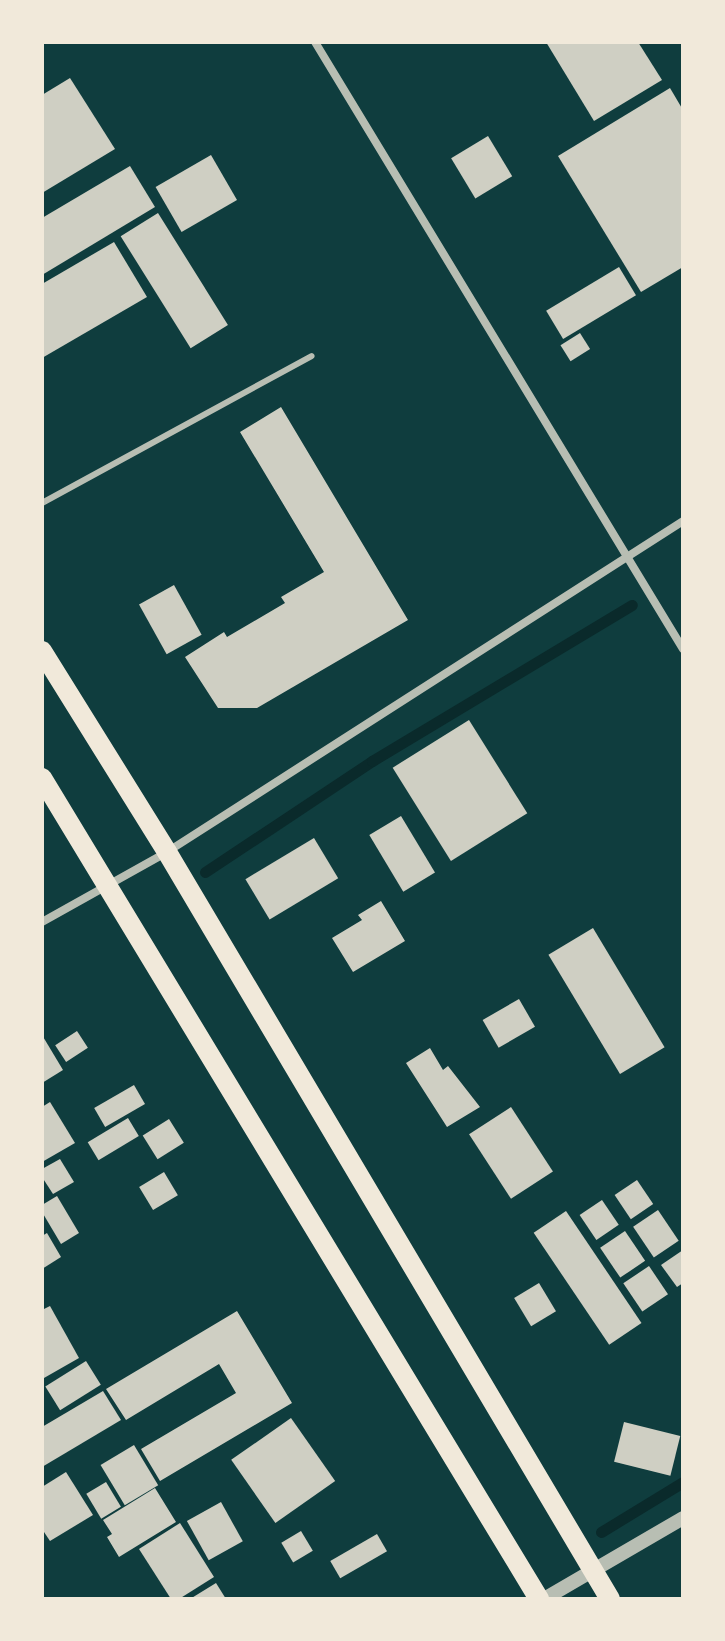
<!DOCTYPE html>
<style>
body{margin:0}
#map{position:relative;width:725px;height:1641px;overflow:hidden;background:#0f3d3e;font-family:"Noto Sans",sans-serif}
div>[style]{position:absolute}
.stream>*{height:11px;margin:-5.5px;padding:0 5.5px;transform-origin:5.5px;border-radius:5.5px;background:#0a2a2b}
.building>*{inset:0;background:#cfcfc3;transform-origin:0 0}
.service>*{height:6px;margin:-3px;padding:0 3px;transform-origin:3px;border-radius:3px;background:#b8beb3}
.minor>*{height:8px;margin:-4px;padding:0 4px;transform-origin:4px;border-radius:4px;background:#b8beb3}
.tertiary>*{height:14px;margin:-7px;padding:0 7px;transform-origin:7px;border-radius:7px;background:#b8beb3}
.primary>*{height:20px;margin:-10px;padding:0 10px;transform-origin:10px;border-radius:10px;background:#f1e9da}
span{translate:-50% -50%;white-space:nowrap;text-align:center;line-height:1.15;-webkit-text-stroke:8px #f1e9da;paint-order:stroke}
.frame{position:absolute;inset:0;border:44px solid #f1e9da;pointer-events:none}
</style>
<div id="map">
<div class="stream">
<i style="left:205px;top:872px;width:201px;rotate:-33.6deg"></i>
<i style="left:372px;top:761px;width:303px;rotate:-31deg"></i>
<i style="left:601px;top:1532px;width:96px;rotate:-31.4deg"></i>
</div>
<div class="building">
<i style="clip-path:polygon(546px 42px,638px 42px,662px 80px,594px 121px)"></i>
<i style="clip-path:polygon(70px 78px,115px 149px,42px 193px,42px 95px)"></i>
<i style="clip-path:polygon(670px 88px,683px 110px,683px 267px,641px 292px,558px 156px)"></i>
<i style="left:488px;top:136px;width:47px;height:43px;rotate:59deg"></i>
<i style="left:211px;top:155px;width:52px;height:64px;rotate:60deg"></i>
<i style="clip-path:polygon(130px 166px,155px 207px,42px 275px,42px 218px)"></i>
<i style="left:158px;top:213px;width:132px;height:44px;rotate:58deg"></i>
<i style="clip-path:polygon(114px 242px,147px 297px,42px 358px,42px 284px)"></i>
<i style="left:619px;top:267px;width:33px;height:85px;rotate:59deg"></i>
<i style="left:580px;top:333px;width:19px;height:23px;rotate:58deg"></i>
<i style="clip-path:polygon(281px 407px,408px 620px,257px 708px,218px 708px,185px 657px,224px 632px,227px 637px,285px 603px,281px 597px,324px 572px,240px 432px)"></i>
<i style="left:174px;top:585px;width:57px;height:40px;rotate:61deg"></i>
<i style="left:469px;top:720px;width:110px;height:90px;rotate:58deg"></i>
<i style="left:401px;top:816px;width:66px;height:37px;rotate:59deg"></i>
<i style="left:314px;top:838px;width:47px;height:80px;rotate:59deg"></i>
<i style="clip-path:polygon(381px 901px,405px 941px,353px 972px,332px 938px,362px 920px,358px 915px)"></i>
<i style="left:593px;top:928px;width:139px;height:52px;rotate:59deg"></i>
<i style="left:519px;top:999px;width:32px;height:42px;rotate:60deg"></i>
<i style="left:77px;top:1031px;width:20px;height:26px;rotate:57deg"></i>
<i style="clip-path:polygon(42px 1035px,63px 1070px,42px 1083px)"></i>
<i style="clip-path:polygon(430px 1048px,443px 1070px,448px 1066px,480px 1107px,447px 1127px,406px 1063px)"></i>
<i style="left:134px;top:1085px;width:22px;height:46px;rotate:60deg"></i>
<i style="clip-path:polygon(50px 1102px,75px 1143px,42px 1162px,42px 1107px)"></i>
<i style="left:511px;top:1107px;width:77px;height:50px;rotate:57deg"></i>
<i style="left:128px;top:1118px;width:21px;height:47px;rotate:59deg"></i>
<i style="left:169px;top:1119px;width:28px;height:31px;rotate:58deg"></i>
<i style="clip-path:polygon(60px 1159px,74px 1182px,53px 1194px,42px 1177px,42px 1169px)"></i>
<i style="left:164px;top:1172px;width:27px;height:29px;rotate:59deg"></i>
<i style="left:637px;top:1180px;width:29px;height:27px;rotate:56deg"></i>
<i style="clip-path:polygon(57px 1196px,79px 1233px,61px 1244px,42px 1212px,42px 1205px)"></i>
<i style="left:602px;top:1200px;width:30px;height:27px;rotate:56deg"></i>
<i style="left:658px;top:1210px;width:37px;height:30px;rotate:56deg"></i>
<i style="left:566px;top:1211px;width:135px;height:39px;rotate:56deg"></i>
<i style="left:625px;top:1231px;width:36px;height:30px;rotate:56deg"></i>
<i style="clip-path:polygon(47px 1233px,61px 1257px,42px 1269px,42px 1236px)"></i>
<i style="clip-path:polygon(683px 1250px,683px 1283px,677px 1287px,661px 1265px)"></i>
<i style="left:649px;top:1266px;width:34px;height:31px;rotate:56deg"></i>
<i style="left:539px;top:1283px;width:33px;height:29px;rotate:59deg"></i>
<i style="clip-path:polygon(50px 1306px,79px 1358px,44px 1378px,42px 1310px)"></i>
<i style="clip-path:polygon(237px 1311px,292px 1403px,160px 1481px,141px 1449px,236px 1393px,219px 1364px,126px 1420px,106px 1389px)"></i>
<i style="left:86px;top:1361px;width:28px;height:48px;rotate:58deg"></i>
<i style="clip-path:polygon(103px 1391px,121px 1420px,42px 1467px,42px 1427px)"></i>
<i style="left:291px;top:1418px;width:77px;height:73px;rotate:55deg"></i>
<i style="left:624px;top:1422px;width:58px;height:41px;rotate:14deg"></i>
<i style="left:134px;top:1445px;width:47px;height:39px;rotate:59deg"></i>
<i style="clip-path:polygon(66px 1472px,93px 1515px,50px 1541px,42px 1529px,42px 1487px)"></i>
<i style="left:106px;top:1482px;width:29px;height:23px;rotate:59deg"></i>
<i style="clip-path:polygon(155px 1488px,176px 1522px,119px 1557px,107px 1537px,112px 1534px,103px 1520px)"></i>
<i style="left:221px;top:1502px;width:45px;height:39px;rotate:61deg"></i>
<i style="clip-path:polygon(180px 1523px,214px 1577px,179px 1599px,171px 1599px,139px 1549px)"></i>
<i style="left:301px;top:1531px;width:23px;height:23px;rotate:59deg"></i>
<i style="left:377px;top:1534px;width:20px;height:54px;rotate:60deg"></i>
<i style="clip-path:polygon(216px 1583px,226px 1599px,190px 1599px)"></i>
</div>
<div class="service">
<i style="left:42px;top:503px;width:307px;rotate:-28.6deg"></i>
</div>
<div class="minor">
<i style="left:315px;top:42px;width:710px;rotate:58.77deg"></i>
<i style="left:42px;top:922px;width:143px;rotate:-29.2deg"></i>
<i style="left:167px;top:852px;width:613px;rotate:-32.68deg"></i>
</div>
<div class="tertiary">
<i style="left:544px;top:1599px;width:161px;rotate:-30.2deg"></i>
</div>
<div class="primary">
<i style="left:42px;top:651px;width:237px;rotate:58.1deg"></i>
<i style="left:167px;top:852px;width:868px;rotate:59.33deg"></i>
<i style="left:42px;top:778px;width:960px;rotate:58.81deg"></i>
</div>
<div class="frame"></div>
</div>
